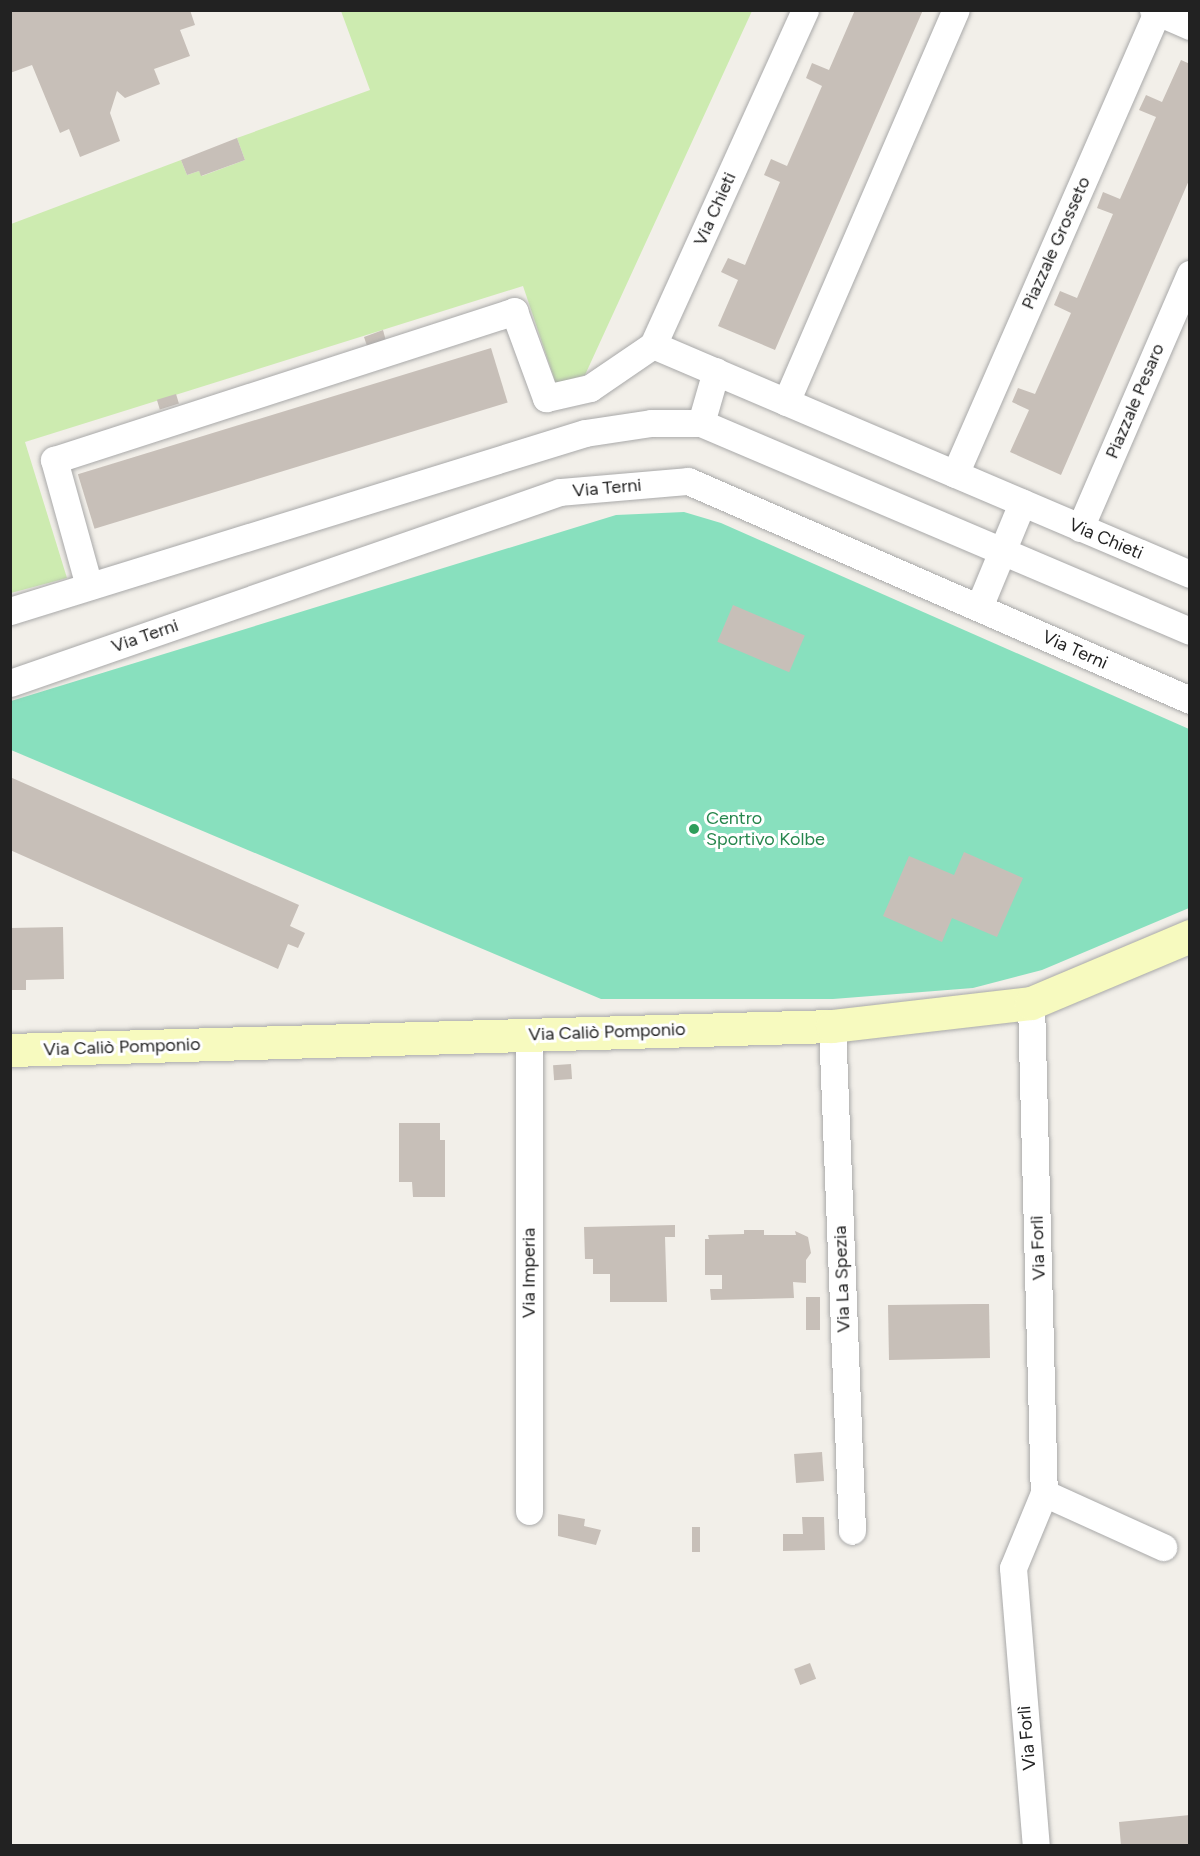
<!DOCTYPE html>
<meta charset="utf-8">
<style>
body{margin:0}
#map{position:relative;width:1200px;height:1856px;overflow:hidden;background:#f2efe9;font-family:Figtree,sans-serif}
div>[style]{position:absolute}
.grass>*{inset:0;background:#cdebb0}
.pitch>*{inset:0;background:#88e0be}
.building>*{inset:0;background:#c7bfb8;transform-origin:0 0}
.roads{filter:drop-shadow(0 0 2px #a9a9a9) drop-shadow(0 0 2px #a9a9a9)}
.street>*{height:27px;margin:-13.5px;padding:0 13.5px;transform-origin:13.5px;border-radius:13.5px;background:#fff}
.secondary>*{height:33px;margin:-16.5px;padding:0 16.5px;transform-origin:16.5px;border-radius:16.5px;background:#f7fabf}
.dots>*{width:16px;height:16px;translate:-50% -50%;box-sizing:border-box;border:3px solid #fff;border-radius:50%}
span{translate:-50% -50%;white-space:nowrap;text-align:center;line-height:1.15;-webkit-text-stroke:6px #fff;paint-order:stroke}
.street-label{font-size:18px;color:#222}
.leisure-label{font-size:18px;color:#27864d}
.left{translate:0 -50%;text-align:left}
.frame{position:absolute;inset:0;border:12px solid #222;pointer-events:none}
</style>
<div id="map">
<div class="grass">
<i style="clip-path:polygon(341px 11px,752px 11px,585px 375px,556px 384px,523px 286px,25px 442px,67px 578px,11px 593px,11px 224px,181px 160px,187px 175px,199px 171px,202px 176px,245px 160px,237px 138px,370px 90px)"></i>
</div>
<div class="pitch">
<i style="clip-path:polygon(684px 512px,721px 523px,1189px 729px,1189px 908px,1042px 970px,973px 988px,833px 999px,601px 999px,11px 750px,11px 701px,616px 515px)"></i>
</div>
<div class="building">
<i style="clip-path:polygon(10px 10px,190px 10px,195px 25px,180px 30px,190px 56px,154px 69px,160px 84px,125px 98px,117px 91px,110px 113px,120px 141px,80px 157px,69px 129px,60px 133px,32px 65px,10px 73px)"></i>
<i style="clip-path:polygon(855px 10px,923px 10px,775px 350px,718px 326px,738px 280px,721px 272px,728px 258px,745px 265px,780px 182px,764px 175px,771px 159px,787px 166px,822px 86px,806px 78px,812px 63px,829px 70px)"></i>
<i style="clip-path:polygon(1181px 60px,1190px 64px,1190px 178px,1061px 475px,1010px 452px,1029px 410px,1012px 402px,1018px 388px,1035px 394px,1071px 313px,1054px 305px,1060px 291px,1077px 298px,1113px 214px,1097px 208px,1103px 192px,1120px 199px,1156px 117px,1139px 110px,1146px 95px,1162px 102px)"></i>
<i style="clip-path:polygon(237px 138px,245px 160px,201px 176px,199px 171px,187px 175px,181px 160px)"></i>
<i style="clip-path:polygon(383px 330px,386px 341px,367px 346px,364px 337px)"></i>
<i style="left:491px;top:348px;width:57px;height:432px;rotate:73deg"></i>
<i style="left:176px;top:394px;width:10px;height:20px;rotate:73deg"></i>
<i style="left:733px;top:605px;width:78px;height:40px;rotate:23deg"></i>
<i style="clip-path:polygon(10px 777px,299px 905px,290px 926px,305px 933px,298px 948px,288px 944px,278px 969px,10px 850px)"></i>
<i style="clip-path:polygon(964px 852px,1023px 878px,997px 937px,952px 918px,942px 942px,883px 916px,909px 856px,954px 875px)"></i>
<i style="clip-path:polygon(63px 927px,64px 979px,26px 980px,26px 990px,10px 990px,10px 928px)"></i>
<i style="left:571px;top:1064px;width:15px;height:18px;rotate:86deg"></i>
<i style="clip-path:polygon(399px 1123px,440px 1123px,440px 1140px,445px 1140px,445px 1197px,413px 1197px,412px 1182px,399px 1182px)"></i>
<i style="clip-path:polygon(675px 1225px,675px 1237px,665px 1237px,667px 1302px,610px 1302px,610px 1274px,593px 1274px,593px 1259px,585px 1259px,584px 1227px)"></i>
<i style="clip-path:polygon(744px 1230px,764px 1230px,764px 1235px,796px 1235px,795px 1231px,808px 1237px,811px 1253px,806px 1260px,806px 1283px,793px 1282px,794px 1298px,711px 1300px,710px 1289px,722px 1289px,722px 1275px,705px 1275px,705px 1239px,709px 1239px,708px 1235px,744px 1234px)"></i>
<i style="left:806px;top:1297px;width:14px;height:33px"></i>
<i style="clip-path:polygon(975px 1304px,989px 1304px,990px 1358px,889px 1360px,888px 1305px)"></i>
<i style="left:822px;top:1452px;width:29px;height:28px;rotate:86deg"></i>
<i style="clip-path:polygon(558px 1514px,585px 1519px,584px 1526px,601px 1530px,596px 1545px,558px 1536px)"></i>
<i style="clip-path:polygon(802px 1517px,824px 1517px,825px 1550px,783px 1551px,783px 1534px,803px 1534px)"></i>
<i style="left:692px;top:1527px;width:8px;height:25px"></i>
<i style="left:810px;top:1663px;width:17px;height:17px;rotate:69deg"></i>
<i style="clip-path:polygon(1190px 1815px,1190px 1846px,1121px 1846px,1119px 1822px)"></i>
</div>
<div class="roads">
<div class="street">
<i style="left:805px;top:10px;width:368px;rotate:114.4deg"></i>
<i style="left:653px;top:345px;width:584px;rotate:23.1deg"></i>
<i style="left:1153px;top:10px;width:40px;rotate:23.4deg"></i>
<i style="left:786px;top:402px;width:427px;rotate:-66.6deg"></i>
<i style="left:701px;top:423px;width:54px;rotate:-73.9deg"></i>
<i style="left:955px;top:474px;width:504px;rotate:-66.38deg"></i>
<i style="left:1080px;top:528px;width:277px;rotate:-66.6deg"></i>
<i style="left:89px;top:586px;width:131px;rotate:-105.5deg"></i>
<i style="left:54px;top:460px;width:484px;rotate:-17.9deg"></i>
<i style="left:514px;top:311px;width:93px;rotate:69.8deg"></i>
<i style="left:546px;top:398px;width:45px;rotate:-12.8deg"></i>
<i style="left:590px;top:388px;width:76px;rotate:-34.3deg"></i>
<i style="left:979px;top:607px;width:113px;rotate:-67.5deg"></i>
<i style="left:10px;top:611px;width:602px;rotate:-17.2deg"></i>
<i style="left:585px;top:433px;width:67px;rotate:-8.6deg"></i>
<i style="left:651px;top:423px;width:50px"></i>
<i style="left:701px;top:423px;width:531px;rotate:23.04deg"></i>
<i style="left:10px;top:683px;width:582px;rotate:-19.15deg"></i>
<i style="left:560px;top:492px;width:128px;rotate:-4.9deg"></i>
<i style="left:688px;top:481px;width:548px;rotate:23.57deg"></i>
<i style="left:1031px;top:1003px;width:490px;rotate:88.5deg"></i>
<i style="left:1044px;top:1493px;width:81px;rotate:112.5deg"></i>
<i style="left:1013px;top:1568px;width:279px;rotate:85.3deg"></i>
<i style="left:832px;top:1026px;width:505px;rotate:87.73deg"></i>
<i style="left:1044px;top:1493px;width:131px;rotate:24.4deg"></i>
<i style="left:529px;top:1511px;width:476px;rotate:-90deg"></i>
</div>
<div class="secondary">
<i style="left:10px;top:1050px;width:822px;rotate:-1.67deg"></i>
<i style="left:832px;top:1026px;width:200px;rotate:-6.6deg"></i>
<i style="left:1031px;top:1003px;width:173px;rotate:-22.8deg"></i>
</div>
</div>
<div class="dots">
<i style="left:694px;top:829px;background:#2e9e5b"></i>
</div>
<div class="street-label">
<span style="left:715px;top:209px;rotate:-66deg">Via Chieti</span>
<span style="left:1056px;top:243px;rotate:-66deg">Piazzale Grosseto</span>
<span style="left:1135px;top:401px;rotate:-67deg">Piazzale Pesaro</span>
<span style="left:607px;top:488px;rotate:-5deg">Via Terni</span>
<span style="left:1106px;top:539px;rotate:23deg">Via Chieti</span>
<span style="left:145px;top:636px;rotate:-19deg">Via Terni</span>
<span style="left:1075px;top:650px;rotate:24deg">Via Terni</span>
<span style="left:607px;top:1032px;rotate:-2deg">Via Caliò Pomponio</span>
<span style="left:122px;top:1047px;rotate:-2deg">Via Caliò Pomponio</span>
<span style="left:1038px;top:1248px;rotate:-92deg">Via Forlì</span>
<span style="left:529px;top:1273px;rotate:-90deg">Via Imperia</span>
<span style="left:842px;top:1279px;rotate:-92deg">Via La Spezia</span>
<span style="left:1027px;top:1738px;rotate:-95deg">Via Forlì</span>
</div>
<div class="leisure-label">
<span class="left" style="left:706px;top:829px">Centro<br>Sportivo Kolbe</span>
</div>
<div class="frame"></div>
</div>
